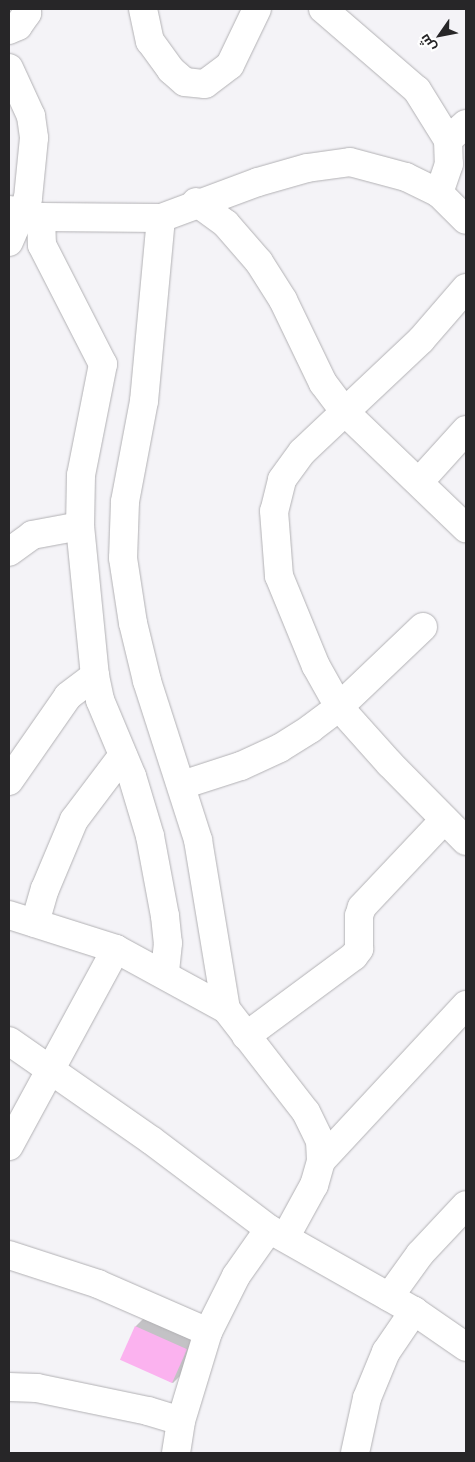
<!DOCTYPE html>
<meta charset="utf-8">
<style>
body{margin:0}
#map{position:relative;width:475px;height:1462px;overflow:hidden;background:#f4f3f7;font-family:"DM Sans",Cairo,sans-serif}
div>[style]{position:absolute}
.shadow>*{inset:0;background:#0003}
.building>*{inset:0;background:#fbb2ef;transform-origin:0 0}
.roads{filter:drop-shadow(0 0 1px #b2b1b4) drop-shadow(0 0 1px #b2b1b4)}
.minor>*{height:28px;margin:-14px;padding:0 14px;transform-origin:14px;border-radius:14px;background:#fff}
.tertiary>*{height:28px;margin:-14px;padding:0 14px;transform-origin:14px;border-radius:14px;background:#fff}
span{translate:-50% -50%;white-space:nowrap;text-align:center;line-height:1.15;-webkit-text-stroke:5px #fff;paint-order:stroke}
.frame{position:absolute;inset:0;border:10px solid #272628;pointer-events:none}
.north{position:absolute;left:415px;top:10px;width:50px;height:50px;-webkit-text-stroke:4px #fff;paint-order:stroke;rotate:237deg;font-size:14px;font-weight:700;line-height:20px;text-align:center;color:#272628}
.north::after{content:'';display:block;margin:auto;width:18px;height:22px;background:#272628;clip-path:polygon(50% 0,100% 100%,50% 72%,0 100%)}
</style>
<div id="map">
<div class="shadow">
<i style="clip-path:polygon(144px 1318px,194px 1341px,181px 1375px,173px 1383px,123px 1359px,136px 1326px)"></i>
</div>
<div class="building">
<i style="left:135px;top:1326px;width:57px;height:37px;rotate:24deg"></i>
</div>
<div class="roads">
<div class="minor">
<i style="left:143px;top:9px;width:33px;rotate:78deg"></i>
<i style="left:150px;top:41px;width:36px;rotate:54deg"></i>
<i style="left:171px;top:70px;width:18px;rotate:41deg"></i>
<i style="left:185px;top:82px;width:20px;rotate:6deg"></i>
<i style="left:205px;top:84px;width:31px;rotate:-37deg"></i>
<i style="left:230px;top:65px;width:62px;rotate:-64.3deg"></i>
<i style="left:323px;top:9px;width:124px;rotate:40.8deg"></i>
<i style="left:417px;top:90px;width:59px;rotate:58.2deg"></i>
<i style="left:448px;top:140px;width:24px;rotate:88deg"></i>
<i style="left:449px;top:164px;width:31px;rotate:109deg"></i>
<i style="left:9px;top:30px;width:10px;rotate:-24deg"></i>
<i style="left:18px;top:26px;width:16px;rotate:-55deg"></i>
<i style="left:27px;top:13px;width:4px;rotate:-104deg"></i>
<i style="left:9px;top:68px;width:53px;rotate:65.4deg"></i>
<i style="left:31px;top:116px;width:22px;rotate:82deg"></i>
<i style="left:34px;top:138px;width:60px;rotate:95.7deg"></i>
<i style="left:28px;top:198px;width:48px;rotate:113.4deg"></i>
<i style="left:448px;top:140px;width:24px;rotate:-42deg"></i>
<i style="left:196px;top:202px;width:37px;rotate:36deg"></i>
<i style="left:226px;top:224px;width:50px;rotate:49deg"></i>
<i style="left:259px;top:262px;width:45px;rotate:57.7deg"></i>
<i style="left:283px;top:300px;width:92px;rotate:64.3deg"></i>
<i style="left:323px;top:383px;width:36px;rotate:53deg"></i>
<i style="left:345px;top:412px;width:168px;rotate:43.8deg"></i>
<i style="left:9px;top:210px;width:33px;rotate:12deg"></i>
<i style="left:41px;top:217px;width:120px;rotate:0.5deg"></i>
<i style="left:161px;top:218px;width:103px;rotate:-20.4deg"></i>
<i style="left:258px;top:182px;width:51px;rotate:-15.9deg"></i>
<i style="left:307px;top:168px;width:43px;rotate:-7.9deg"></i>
<i style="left:350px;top:162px;width:58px;rotate:15deg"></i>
<i style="left:406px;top:177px;width:37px;rotate:26deg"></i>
<i style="left:439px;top:193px;width:38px;rotate:45deg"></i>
<i style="left:41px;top:217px;width:28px;rotate:88deg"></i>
<i style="left:42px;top:245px;width:134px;rotate:62.9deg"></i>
<i style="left:103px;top:364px;width:113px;rotate:101.2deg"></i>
<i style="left:81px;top:475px;width:51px;rotate:91.1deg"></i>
<i style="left:80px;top:526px;width:151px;rotate:84.3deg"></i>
<i style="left:95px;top:676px;width:25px;rotate:78deg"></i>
<i style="left:100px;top:700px;width:82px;rotate:67.2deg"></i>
<i style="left:132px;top:776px;width:63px;rotate:73.3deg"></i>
<i style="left:150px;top:836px;width:81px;rotate:79.4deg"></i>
<i style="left:165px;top:916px;width:27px;rotate:84deg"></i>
<i style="left:168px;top:943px;width:31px;rotate:96deg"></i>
<i style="left:161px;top:218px;width:184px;rotate:95.3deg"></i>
<i style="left:144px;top:401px;width:103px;rotate:100.7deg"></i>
<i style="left:125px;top:502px;width:56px;rotate:92deg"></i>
<i style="left:123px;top:558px;width:66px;rotate:81.3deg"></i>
<i style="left:133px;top:623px;width:60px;rotate:76.4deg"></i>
<i style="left:147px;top:681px;width:167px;rotate:72.2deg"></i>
<i style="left:198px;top:840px;width:171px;rotate:80.6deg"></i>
<i style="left:466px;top:288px;width:69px;rotate:130.9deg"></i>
<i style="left:421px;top:340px;width:163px;rotate:136.7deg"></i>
<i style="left:302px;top:452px;width:34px;rotate:126deg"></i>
<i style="left:282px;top:480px;width:32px;rotate:104deg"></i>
<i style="left:274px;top:511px;width:65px;rotate:85.6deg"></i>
<i style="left:279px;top:576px;width:97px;rotate:67.7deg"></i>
<i style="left:316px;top:666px;width:47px;rotate:60.7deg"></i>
<i style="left:339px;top:707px;width:76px;rotate:48.2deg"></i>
<i style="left:390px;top:764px;width:108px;rotate:45.4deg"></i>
<i style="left:419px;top:482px;width:70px;rotate:-47.9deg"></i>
<i style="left:9px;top:552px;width:29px;rotate:-36deg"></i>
<i style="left:32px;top:535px;width:49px;rotate:-10.6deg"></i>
<i style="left:9px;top:781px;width:103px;rotate:-55.2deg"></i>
<i style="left:68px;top:696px;width:34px;rotate:-37deg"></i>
<i style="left:182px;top:785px;width:62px;rotate:-17.9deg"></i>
<i style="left:241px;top:766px;width:43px;rotate:-24.8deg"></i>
<i style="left:280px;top:748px;width:36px;rotate:-32deg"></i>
<i style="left:310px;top:729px;width:36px;rotate:-37deg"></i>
<i style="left:339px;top:707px;width:116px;rotate:-43.6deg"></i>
<i style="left:9px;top:915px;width:112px;rotate:17.6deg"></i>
<i style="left:116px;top:949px;width:125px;rotate:28.6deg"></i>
<i style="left:226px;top:1009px;width:130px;rotate:52.2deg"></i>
<i style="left:306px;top:1112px;width:32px;rotate:64deg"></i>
<i style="left:320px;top:1141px;width:20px;rotate:87deg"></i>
<i style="left:321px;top:1161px;width:25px;rotate:106deg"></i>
<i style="left:314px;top:1185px;width:60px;rotate:118.7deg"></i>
<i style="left:35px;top:923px;width:35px;rotate:-74deg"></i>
<i style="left:45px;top:889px;width:75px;rotate:-67.2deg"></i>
<i style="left:74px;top:820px;width:81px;rotate:-53deg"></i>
<i style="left:246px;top:1036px;width:134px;rotate:-36.5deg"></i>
<i style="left:354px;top:956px;width:9px;rotate:-54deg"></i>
<i style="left:359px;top:949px;width:33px;rotate:-90deg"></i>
<i style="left:359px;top:916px;width:9px;rotate:-72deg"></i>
<i style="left:362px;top:907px;width:120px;rotate:-46.7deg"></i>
<i style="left:9px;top:1146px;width:224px;rotate:-61.5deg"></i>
<i style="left:321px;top:1161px;width:213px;rotate:-47.1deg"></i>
<i style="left:9px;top:1255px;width:94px;rotate:18deg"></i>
<i style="left:98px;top:1284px;width:120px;rotate:23.6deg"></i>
<i style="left:389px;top:1297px;width:53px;rotate:-54.2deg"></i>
<i style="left:420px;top:1254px;width:67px;rotate:-46.8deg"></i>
<i style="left:9px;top:1387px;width:28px;rotate:2deg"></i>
<i style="left:37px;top:1388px;width:113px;rotate:11.7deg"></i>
<i style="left:148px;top:1411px;width:34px;rotate:17deg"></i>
<i style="left:176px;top:1453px;width:32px;rotate:-81deg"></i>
<i style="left:181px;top:1421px;width:93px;rotate:-73.1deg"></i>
<i style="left:208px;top:1332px;width:63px;rotate:-63.4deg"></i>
<i style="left:236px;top:1276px;width:57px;rotate:-54.9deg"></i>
<i style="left:355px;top:1453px;width:56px;rotate:-77.7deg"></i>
<i style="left:367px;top:1398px;width:50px;rotate:-67.6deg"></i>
<i style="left:386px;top:1352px;width:50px;rotate:-55.7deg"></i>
</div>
<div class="tertiary">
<i style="left:9px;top:1041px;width:173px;rotate:34.9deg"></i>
<i style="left:151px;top:1140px;width:148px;rotate:37deg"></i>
<i style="left:269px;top:1229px;width:167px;rotate:29.5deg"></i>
<i style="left:414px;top:1311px;width:63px;rotate:34.7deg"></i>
</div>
</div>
<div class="frame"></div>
<div class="north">ش</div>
</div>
